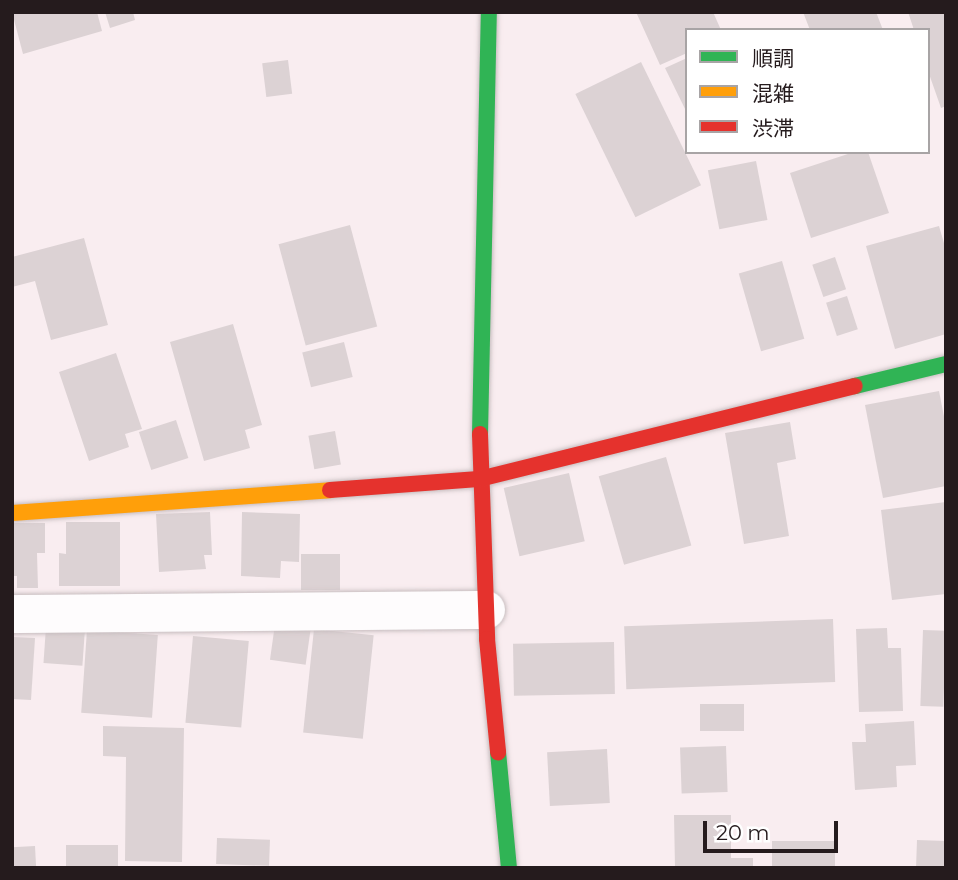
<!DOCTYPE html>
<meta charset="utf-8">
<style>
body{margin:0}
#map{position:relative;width:958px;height:880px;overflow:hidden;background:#f9edf0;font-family:Montserrat,"Noto Sans JP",sans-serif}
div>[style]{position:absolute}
.building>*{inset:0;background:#dcd2d4;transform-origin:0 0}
.roads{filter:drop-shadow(0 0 2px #c7bdbf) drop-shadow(0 0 2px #c7bdbf)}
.street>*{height:38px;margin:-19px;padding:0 19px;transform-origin:19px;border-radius:19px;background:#fefcfd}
.fast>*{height:16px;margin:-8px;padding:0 8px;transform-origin:8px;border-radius:8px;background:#30b455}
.slow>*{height:16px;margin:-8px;padding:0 8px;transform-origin:8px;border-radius:8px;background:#ff9f0a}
.jam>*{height:16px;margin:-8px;padding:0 8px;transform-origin:8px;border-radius:8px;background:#e5322d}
span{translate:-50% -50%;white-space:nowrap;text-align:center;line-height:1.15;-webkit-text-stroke:6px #fff;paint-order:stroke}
.frame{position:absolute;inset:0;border:14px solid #251b1d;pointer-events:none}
.legend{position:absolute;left:685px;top:28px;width:245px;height:126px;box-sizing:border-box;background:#fff;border:2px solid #a8a4a5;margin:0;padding:9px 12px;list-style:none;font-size:21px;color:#251b1d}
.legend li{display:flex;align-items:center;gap:14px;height:35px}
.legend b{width:35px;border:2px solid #a8a4a5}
.scale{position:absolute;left:703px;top:821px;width:135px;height:32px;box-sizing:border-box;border:4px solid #251b1d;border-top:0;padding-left:9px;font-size:21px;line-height:24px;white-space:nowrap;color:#251b1d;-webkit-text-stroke:5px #fff;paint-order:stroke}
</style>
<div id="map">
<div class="building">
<i style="clip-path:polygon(12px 12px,97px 12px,102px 31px,23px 54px)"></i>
<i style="clip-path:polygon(105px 12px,133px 12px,135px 20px,110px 28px)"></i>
<i style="clip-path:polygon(636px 12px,713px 12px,721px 30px,687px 30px,687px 53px,660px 65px)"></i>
<i style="clip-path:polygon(803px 12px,876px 12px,883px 30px,810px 30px)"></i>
<i style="clip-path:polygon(908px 12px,946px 12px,946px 106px,941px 108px,928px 71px,928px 30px,914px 30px)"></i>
<i style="clip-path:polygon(687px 58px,687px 113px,665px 68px)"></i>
<i style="left:288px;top:60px;width:34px;height:26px;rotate:83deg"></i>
<i style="left:641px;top:62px;width:137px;height:73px;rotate:64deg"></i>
<i style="clip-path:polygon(854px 152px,868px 152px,889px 213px,811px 238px,790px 173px)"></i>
<i style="left:756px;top:161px;width:60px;height:49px;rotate:79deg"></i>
<i style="left:350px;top:225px;width:105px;height:74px;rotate:75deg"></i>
<i style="clip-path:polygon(939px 226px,946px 250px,946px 334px,895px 349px,866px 246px)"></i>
<i style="clip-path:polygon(84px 238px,108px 325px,51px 340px,35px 281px,12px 287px,12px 257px)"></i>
<i style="left:835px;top:257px;width:34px;height:24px;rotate:71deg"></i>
<i style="left:782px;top:261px;width:81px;height:45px;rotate:74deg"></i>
<i style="left:847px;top:296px;width:35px;height:22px;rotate:72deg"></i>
<i style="clip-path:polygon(233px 324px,262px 425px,245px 430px,250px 448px,204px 461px,170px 342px)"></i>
<i style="left:344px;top:342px;width:36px;height:43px;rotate:76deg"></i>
<i style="clip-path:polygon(116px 353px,142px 429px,125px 434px,129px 447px,89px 461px,59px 372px)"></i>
<i style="clip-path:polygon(939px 391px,946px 427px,946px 486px,883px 498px,865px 405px)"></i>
<i style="left:176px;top:420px;width:40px;height:39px;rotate:72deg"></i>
<i style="clip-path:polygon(790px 422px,796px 459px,777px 463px,789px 536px,744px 544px,725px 433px)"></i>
<i style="left:335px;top:431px;width:34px;height:27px;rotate:80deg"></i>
<i style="left:666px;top:457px;width:92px;height:70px;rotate:74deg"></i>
<i style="left:569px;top:473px;width:70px;height:67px;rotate:77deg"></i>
<i style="clip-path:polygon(946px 502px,946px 594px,892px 600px,881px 510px)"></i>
<i style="clip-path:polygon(210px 512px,212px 555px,204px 555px,206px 569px,159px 572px,156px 514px)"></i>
<i style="clip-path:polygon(242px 512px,300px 514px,299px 562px,281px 561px,280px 578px,241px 576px)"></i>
<i style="clip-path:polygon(66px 522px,120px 522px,120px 586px,59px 586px,59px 553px,66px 554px)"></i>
<i style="clip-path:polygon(12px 523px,45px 523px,45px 553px,37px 553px,38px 588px,17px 588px,17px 576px,12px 576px)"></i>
<i style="left:340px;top:554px;width:36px;height:39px;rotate:90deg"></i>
<i style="left:833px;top:619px;width:63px;height:209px;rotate:88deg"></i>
<i style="left:275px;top:624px;width:36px;height:36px;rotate:8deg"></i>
<i style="left:46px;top:627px;width:39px;height:36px;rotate:4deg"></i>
<i style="clip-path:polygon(887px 628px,888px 648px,901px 648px,903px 711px,859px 712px,856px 629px)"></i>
<i style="left:314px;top:629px;width:60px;height:104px;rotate:6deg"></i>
<i style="left:87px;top:630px;width:71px;height:83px;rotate:4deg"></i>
<i style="left:923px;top:630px;width:23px;height:76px;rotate:2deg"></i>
<i style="left:193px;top:636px;width:56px;height:87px;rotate:5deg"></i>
<i style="clip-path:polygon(12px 637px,35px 638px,31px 700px,12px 699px)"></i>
<i style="left:614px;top:642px;width:52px;height:101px;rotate:89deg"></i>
<i style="left:744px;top:704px;width:27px;height:44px;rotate:90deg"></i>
<i style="clip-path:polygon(914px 721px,916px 765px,896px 766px,897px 787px,855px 790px,852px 742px,866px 742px,865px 724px)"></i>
<i style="clip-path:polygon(103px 726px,184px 728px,182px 862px,125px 861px,126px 757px,103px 756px)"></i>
<i style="left:726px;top:746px;width:46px;height:46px;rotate:88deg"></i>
<i style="left:607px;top:749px;width:54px;height:60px;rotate:87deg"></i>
<i style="clip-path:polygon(674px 815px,731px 815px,731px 858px,753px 858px,753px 868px,675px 868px)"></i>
<i style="left:217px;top:838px;width:53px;height:26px;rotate:2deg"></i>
<i style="left:917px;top:840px;width:29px;height:28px;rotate:2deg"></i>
<i style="left:772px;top:841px;width:63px;height:27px"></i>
<i style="left:66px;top:845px;width:52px;height:23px"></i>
<i style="left:35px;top:846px;width:22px;height:23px;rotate:87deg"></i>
</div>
<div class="roads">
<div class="street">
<i style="left:12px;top:614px;width:474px;rotate:-0.5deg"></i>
</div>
<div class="fast">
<i style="left:855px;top:386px;width:94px;rotate:-13.6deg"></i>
<i style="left:480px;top:434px;width:422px;rotate:-88.8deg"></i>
<i style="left:498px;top:752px;width:117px;rotate:84.6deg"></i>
</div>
<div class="slow">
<i style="left:12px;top:513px;width:319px;rotate:-4.1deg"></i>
</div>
<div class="jam">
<i style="left:480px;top:434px;width:205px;rotate:88deg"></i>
<i style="left:487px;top:639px;width:114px;rotate:84.4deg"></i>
<i style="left:330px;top:490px;width:149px;rotate:-4.2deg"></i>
<i style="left:479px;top:479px;width:387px;rotate:-13.9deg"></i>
</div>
</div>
<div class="frame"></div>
<ul class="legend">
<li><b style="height:9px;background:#30b455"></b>順調</li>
<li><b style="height:9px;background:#ff9f0a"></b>混雑</li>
<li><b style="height:9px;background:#e5322d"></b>渋滞</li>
</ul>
<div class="scale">20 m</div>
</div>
